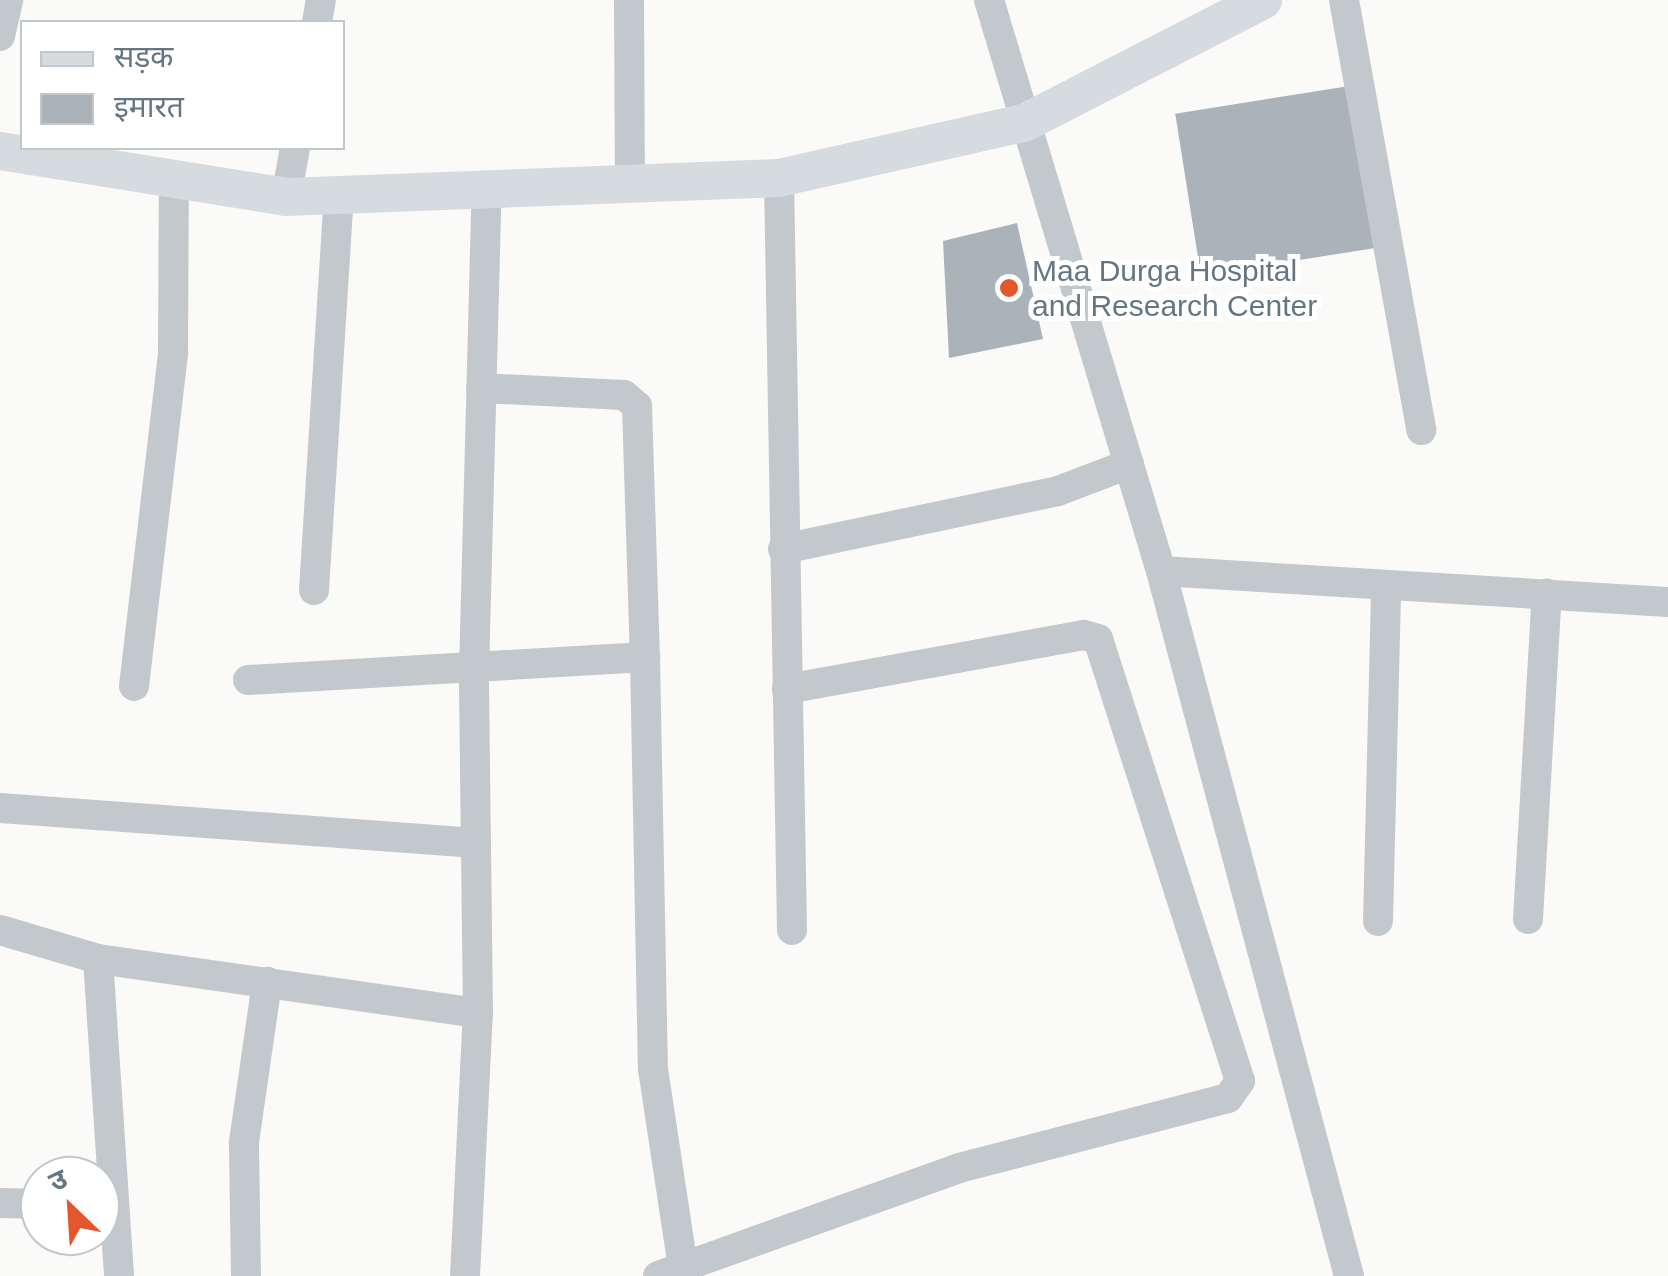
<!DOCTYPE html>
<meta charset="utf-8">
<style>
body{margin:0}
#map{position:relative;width:1668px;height:1276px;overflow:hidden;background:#fafaf8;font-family:Helvetica,"Noto Sans Devanagari",sans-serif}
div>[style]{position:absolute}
.building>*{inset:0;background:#aab3b9;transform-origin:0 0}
.minor>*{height:30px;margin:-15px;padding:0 15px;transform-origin:15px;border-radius:15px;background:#c3c8cc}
.major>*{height:38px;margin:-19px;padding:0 19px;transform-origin:19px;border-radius:19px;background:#d6dbdf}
.dots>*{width:28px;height:28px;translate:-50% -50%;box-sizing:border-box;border:5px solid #fff;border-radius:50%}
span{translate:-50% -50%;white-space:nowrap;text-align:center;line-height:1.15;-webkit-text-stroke:10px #fff;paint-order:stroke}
.poi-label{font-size:30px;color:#657683}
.left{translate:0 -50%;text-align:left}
.legend{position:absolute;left:20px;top:20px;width:325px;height:130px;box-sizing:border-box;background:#fff;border:2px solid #c1c8cd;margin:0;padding:12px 18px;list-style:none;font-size:30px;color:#657683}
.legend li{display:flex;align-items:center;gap:20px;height:50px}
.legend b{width:50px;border:2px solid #c1c8cd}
.north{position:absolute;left:20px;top:1156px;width:100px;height:100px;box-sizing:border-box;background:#fff;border:2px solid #c1c8cd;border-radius:50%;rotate:335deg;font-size:28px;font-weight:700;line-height:40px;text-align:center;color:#657683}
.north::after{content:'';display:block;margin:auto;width:35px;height:45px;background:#e4572e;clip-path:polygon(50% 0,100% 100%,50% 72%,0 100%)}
</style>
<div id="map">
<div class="building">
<i style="left:1356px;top:85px;width:164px;height:183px;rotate:81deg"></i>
<i style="clip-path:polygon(1017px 223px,1043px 339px,949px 358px,943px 241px)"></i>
</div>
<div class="minor">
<i style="left:629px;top:0;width:184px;rotate:89.7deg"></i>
<i style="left:989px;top:0;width:596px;rotate:73.24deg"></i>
<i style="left:1161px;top:571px;width:730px;rotate:75.07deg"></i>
<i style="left:1344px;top:0;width:437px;rotate:79.8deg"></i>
<i style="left:317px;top:22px;width:22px;rotate:-80deg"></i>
<i style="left:0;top:36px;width:37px;rotate:-77deg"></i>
<i style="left:779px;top:178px;width:752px;rotate:89.01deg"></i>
<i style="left:286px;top:197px;width:50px;rotate:-79.6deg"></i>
<i style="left:481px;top:388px;width:143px;rotate:2.8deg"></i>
<i style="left:624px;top:395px;width:17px;rotate:40deg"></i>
<i style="left:637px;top:406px;width:251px;rotate:88.2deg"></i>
<i style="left:783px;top:549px;width:281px;rotate:-11.9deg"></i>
<i style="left:1058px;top:491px;width:76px;rotate:-20.8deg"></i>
<i style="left:1161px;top:571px;width:508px;rotate:3.5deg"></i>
<i style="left:314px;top:590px;width:398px;rotate:-86.4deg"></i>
<i style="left:248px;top:680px;width:398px;rotate:-3.3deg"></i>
<i style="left:645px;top:657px;width:412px;rotate:88.9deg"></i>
<i style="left:653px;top:1069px;width:200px;rotate:81.4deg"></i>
<i style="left:134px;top:686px;width:335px;rotate:-83.3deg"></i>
<i style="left:173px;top:353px;width:171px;rotate:-89.7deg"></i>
<i style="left:0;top:808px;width:477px;rotate:4.2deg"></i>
<i style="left:1528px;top:919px;width:326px;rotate:-86.7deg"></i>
<i style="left:1378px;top:921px;width:336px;rotate:-88.6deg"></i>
<i style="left:0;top:930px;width:102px;rotate:16.5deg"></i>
<i style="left:98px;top:959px;width:384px;rotate:8.1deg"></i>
<i style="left:478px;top:1013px;width:341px;rotate:-90.7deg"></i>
<i style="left:474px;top:672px;width:482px;rotate:-88.5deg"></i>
<i style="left:98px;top:959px;width:318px;rotate:86.2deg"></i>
<i style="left:0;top:1203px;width:40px;rotate:1.4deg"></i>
<i style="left:246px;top:1276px;width:134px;rotate:-90.9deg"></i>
<i style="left:244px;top:1142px;width:162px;rotate:-81.8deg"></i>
<i style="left:465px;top:1276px;width:263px;rotate:-87.2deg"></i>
<i style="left:658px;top:1276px;width:320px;rotate:-19.7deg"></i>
<i style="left:959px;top:1168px;width:278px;rotate:-14.6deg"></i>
<i style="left:1228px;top:1098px;width:21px;rotate:-55deg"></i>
<i style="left:1240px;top:1081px;width:464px;rotate:-107.8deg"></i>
<i style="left:1098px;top:639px;width:15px;rotate:-164deg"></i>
<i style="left:1084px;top:635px;width:302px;rotate:169.7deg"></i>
</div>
<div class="major">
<i style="left:0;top:151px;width:290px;rotate:9.1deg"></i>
<i style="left:286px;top:197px;width:493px;rotate:-2.2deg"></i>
<i style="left:779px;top:178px;width:251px;rotate:-12.7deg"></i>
<i style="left:1024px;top:123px;width:269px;rotate:-27.2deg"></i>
</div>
<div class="dots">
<i style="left:1009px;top:288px;background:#e4572e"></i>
</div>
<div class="poi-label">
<span class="left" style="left:1032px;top:288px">Maa Durga Hospital<br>and Research Center</span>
</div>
<ul class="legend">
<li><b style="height:12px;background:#d6dbdf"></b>सड़क</li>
<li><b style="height:28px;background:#aab3b9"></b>इमारत</li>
</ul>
<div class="north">उ</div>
</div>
